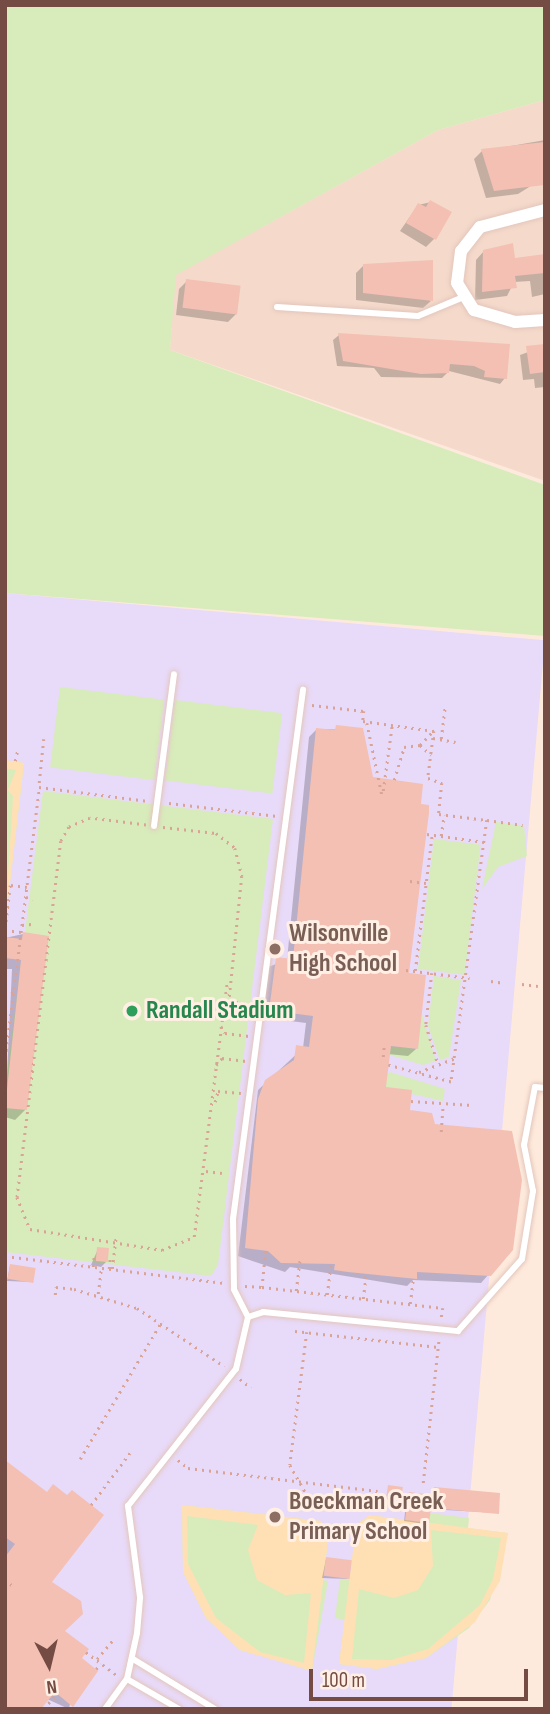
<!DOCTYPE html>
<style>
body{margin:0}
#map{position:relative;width:550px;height:1714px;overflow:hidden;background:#feeadc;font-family:"Sofia Sans Condensed",sans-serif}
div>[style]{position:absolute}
.residential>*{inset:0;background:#f5dacb}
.education>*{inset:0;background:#e8daf9;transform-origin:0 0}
.green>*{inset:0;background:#d8ebbb;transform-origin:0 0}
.sand>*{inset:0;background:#ffe0b5}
.shadow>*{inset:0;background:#0003}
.building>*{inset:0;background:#f4c0b3;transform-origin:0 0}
.path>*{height:2.5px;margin-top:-1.25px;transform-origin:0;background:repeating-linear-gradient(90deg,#d9a496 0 2px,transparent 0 7px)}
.roads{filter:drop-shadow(0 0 2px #e3c6bc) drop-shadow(0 0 2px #e3c6bc)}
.lane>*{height:6px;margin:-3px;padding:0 3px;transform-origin:3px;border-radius:3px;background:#fff}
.street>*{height:12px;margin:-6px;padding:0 6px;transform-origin:6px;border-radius:6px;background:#fff}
.dots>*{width:19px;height:19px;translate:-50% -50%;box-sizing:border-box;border:4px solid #ffefe4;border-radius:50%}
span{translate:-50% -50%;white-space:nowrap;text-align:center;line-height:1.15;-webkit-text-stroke:6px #ffefe4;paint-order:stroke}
.education-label{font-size:26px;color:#785e54;font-weight:700}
.left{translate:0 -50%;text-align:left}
.leisure-label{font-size:26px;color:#27864d;font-weight:700}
.frame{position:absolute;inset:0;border:7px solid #744c44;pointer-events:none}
.north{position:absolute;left:14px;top:1630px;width:70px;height:70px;-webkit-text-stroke:5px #ffefe4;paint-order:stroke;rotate:173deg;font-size:19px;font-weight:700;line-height:28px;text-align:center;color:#744c44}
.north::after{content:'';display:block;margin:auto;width:24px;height:32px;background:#744c44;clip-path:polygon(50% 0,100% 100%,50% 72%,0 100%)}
.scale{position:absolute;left:309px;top:1669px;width:219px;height:32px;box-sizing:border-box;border:4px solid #744c44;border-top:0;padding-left:9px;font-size:21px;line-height:24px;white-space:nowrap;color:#744c44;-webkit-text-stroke:5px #ffefe4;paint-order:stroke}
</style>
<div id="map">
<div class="residential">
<i style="clip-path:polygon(545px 100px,545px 481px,170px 350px,175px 275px,438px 130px)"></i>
</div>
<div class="education">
<i style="left:5px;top:593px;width:542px;height:1116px;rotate:5deg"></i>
</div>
<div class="green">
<i style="clip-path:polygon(5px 5px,545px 5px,545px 100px,438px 130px,176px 275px,170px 350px,545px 485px,545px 636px,5px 593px)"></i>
<i style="left:60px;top:687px;width:105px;height:81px;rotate:7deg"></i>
<i style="left:175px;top:700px;width:108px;height:81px;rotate:7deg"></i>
<i style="clip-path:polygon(5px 760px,24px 763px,5px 926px)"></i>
<i style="clip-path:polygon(43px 791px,273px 819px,218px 1265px,211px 1276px,5px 1252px,5px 1089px)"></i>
<i style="clip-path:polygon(496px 822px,524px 826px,527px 856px,498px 867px,482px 889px)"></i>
<i style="left:434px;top:839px;width:47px;height:131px;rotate:7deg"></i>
<i style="clip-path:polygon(434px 976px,461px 980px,449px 1057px,440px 1060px,428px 1026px)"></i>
<i style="clip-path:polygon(422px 1014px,436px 1061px,423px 1065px,386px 1054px,387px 1046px,417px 1049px)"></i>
<i style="clip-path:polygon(390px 1072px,445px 1089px,443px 1101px,372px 1085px)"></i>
<i style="clip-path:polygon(182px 1505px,321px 1521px,329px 1533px,323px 1580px,328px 1581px,312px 1671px,240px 1650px,206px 1618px,183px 1572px)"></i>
<i style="clip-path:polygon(430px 1513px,469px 1518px,468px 1528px,508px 1533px,490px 1600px,469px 1628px,426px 1658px,377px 1669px,339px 1664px,345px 1620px,335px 1618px,340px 1579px,350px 1579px,356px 1526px,369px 1515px,428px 1523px)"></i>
</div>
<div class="sand">
<i style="clip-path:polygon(5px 760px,24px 763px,5px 926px,13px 796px,8px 790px,16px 770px,5px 768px)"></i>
<i style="clip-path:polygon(evenodd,182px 1505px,321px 1521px,329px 1533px,312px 1671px,240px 1650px,206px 1618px,183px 1572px,182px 1505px,187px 1516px,258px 1525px,248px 1550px,257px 1580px,285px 1595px,311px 1593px,304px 1663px,260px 1652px,216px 1618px,188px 1564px,187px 1516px)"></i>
<i style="clip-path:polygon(evenodd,369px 1515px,508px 1533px,500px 1581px,475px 1622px,426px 1658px,377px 1669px,339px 1664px,356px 1526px,369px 1515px,431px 1530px,501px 1538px,493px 1579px,480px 1605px,428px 1649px,391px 1660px,352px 1659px,359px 1589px,394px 1598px,418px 1590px,433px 1566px,431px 1530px)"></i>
</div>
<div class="shadow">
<i style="clip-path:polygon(545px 140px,545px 177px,518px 194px,486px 198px,474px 159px,482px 151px)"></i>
<i style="clip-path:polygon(431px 202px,434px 239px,426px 247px,400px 231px,418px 205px)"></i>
<i style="clip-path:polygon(484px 251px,513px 260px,545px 256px,545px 294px,532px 297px,530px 281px,514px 282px,507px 296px,475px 300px,476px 260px)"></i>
<i style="clip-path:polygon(364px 265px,431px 301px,423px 308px,356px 300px,356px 273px)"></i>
<i style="clip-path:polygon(187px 281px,236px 314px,228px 322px,176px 315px,179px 289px)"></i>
<i style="clip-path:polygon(339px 335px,508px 345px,505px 378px,500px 384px,449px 371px,442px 378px,381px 377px,374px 368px,337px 366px,333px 340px)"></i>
<i style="clip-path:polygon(545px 346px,545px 387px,535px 388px,534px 379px,523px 380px,520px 355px)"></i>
<i style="clip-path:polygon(317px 729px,362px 730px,416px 1049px,408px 1056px,388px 1054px,384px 1088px,408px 1111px,489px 1274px,481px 1283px,413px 1280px,407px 1286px,290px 1267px,285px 1272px,238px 1256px,258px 1090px,303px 1048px,306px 1023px,275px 1019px,276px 1012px,263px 1011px,268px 967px,287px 960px,309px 737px)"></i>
<i style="clip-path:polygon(23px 934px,26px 1109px,15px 1120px,5px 1117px,12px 969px,5px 969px,5px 938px)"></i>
<i style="clip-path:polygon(98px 1249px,106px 1262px,101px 1267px,91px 1265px)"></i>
<i style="clip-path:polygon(10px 1266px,33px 1282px,7px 1281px)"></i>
<i style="clip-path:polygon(5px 1462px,63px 1631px,79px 1658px,69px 1709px,47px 1699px,5px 1550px)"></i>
<i style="clip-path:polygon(389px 1487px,400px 1498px,397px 1501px,386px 1499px)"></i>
<i style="clip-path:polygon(434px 1489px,497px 1513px,429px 1509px,425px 1524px,404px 1521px,407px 1496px,432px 1496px)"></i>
<i style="clip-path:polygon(326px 1559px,348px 1579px,322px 1578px)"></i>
</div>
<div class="building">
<i style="clip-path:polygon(545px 142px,545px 185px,494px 191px,481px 149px)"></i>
<i style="clip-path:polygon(430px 200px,452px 212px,436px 240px,406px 223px,418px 203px,426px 207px)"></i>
<i style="clip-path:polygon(513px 243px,515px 258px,545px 254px,545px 273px,515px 276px,517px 288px,482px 292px,483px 250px)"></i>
<i style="clip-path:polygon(433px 260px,433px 301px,363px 293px,363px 264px)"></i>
<i style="left:186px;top:279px;width:55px;height:29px;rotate:7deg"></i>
<i style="clip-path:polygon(338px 333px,510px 344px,507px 379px,484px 377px,485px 371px,474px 366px,450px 364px,449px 373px,421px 374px,343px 361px)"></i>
<i style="clip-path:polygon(545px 344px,545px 372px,530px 374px,526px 346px)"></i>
<i style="clip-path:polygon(336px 725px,363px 728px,373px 777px,423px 784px,421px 804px,429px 805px,429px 813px,409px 973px,426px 975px,418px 1049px,391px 1046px,386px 1087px,412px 1090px,410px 1110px,432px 1113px,435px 1124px,512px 1131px,522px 1180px,513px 1250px,491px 1276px,417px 1272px,417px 1279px,348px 1272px,334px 1270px,335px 1264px,281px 1263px,268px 1251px,245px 1248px,258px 1099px,265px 1080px,294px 1060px,296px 1045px,309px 1047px,313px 1016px,282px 1012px,283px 1005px,270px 1003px,276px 957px,293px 959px,316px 728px,335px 730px)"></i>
<i style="clip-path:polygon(23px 932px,49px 936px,27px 1110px,5px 1108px,21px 960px,5px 958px,5px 937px,22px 939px)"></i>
<i style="left:97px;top:1247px;width:12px;height:14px;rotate:5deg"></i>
<i style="left:10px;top:1264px;width:26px;height:15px;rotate:9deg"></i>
<i style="clip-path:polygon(5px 1460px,47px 1492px,53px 1484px,67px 1495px,72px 1490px,104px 1515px,52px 1582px,81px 1601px,83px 1614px,65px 1631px,89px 1649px,82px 1658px,98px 1671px,73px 1707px,55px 1692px,41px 1709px,5px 1709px,5px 1557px,15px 1544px,5px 1537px)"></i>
<i style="left:388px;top:1485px;width:15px;height:13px;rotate:8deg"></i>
<i style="clip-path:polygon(434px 1487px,500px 1493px,499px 1514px,431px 1508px,429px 1523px,405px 1520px,409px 1492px,433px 1495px)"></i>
<i style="left:326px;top:1557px;width:26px;height:19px;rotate:7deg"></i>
</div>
<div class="path">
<i style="left:312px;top:705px;width:52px;rotate:6.6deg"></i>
<i style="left:364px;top:711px;width:10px;rotate:96deg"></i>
<i style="left:363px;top:721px;width:72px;rotate:8deg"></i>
<i style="left:434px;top:731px;width:47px;rotate:97.3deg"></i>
<i style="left:428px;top:778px;width:15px;rotate:20deg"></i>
<i style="left:442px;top:783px;width:31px;rotate:96deg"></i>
<i style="left:439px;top:814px;width:48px;rotate:7.1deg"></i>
<i style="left:487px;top:820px;width:264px;rotate:97.8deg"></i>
<i style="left:451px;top:1082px;width:65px;rotate:-164.9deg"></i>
<i style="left:367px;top:723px;width:74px;rotate:78.2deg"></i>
<i style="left:433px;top:738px;width:23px;rotate:10deg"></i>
<i style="left:44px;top:739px;width:48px;rotate:95.9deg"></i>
<i style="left:39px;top:787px;width:110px;rotate:7.3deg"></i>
<i style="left:441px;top:739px;width:32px;rotate:-83deg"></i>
<i style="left:420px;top:745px;width:18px;rotate:-47deg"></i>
<i style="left:15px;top:761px;width:13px;rotate:-77deg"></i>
<i style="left:394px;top:780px;width:34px;rotate:-73deg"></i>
<i style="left:404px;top:747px;width:16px;rotate:-7deg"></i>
<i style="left:420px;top:745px;width:15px;rotate:42deg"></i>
<i style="left:383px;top:791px;width:67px;rotate:-82.2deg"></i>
<i style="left:169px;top:803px;width:109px;rotate:6.9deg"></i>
<i style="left:487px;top:820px;width:36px;rotate:8deg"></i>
<i style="left:146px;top:825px;width:56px;rotate:-172.9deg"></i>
<i style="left:90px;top:818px;width:23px;rotate:157deg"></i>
<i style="left:69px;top:827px;width:16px;rotate:120deg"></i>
<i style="left:61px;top:841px;width:359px;rotate:97deg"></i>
<i style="left:17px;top:1197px;width:35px;rotate:68deg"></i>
<i style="left:30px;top:1229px;width:134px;rotate:9deg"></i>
<i style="left:162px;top:1250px;width:35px;rotate:-22deg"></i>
<i style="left:194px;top:1237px;width:255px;rotate:-82.6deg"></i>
<i style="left:163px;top:827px;width:53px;rotate:6.5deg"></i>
<i style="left:216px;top:833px;width:24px;rotate:38deg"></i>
<i style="left:235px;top:848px;width:29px;rotate:76deg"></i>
<i style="left:242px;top:876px;width:126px;rotate:95.9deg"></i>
<i style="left:229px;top:1001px;width:21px;rotate:8deg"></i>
<i style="left:427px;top:834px;width:58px;rotate:8deg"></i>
<i style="left:441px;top:836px;width:21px;rotate:-82deg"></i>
<i style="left:410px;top:881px;width:16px;rotate:7deg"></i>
<i style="left:11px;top:885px;width:16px;rotate:7deg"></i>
<i style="left:26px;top:897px;width:7px;rotate:16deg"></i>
<i style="left:22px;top:925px;width:9px;rotate:-6deg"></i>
<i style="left:5px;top:929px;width:44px;rotate:-83.5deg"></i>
<i style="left:5px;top:930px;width:16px;rotate:7deg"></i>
<i style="left:406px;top:970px;width:64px;rotate:7.1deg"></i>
<i style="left:415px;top:971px;width:137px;rotate:-82.9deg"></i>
<i style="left:432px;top:973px;width:52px;rotate:96.6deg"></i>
<i style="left:426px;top:1025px;width:41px;rotate:72.9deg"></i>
<i style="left:491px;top:981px;width:14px;rotate:8deg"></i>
<i style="left:522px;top:984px;width:16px;rotate:7deg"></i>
<i style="left:5px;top:997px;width:10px;rotate:-29deg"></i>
<i style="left:221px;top:1026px;width:8px;rotate:60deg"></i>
<i style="left:225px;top:1033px;width:24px;rotate:7deg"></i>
<i style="left:383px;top:1057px;width:12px;rotate:-85deg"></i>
<i style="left:5px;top:1058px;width:273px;rotate:-82.8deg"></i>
<i style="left:216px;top:1065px;width:9px;rotate:-49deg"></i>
<i style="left:222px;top:1058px;width:24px;rotate:7deg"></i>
<i style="left:419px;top:1072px;width:39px;rotate:-21deg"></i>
<i style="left:411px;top:1101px;width:61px;rotate:3.8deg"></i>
<i style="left:215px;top:1102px;width:11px;rotate:-75deg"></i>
<i style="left:218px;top:1091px;width:23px;rotate:5deg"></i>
<i style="left:441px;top:1132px;width:27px;rotate:-86deg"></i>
<i style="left:206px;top:1171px;width:16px;rotate:7deg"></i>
<i style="left:266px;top:1251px;width:36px;rotate:96deg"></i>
<i style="left:262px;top:1287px;width:182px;rotate:6.6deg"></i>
<i style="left:443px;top:1308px;width:13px;rotate:99deg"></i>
<i style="left:5px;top:1256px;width:221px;rotate:7deg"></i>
<i style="left:93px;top:1267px;width:11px;rotate:-85deg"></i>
<i style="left:109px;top:1269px;width:11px;rotate:-85deg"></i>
<i style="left:112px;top:1269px;width:32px;rotate:-83deg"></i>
<i style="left:245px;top:1286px;width:17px;rotate:3deg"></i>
<i style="left:296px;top:1291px;width:31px;rotate:-83deg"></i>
<i style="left:98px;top:1294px;width:26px;rotate:-83deg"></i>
<i style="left:55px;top:1295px;width:8px;rotate:-83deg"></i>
<i style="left:56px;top:1287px;width:18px;rotate:6deg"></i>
<i style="left:74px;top:1289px;width:66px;rotate:16.8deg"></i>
<i style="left:137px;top:1308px;width:105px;rotate:33.7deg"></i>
<i style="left:327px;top:1295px;width:31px;rotate:-83deg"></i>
<i style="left:363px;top:1299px;width:26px;rotate:-83deg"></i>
<i style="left:410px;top:1304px;width:26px;rotate:-83deg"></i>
<i style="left:295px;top:1331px;width:144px;rotate:6.4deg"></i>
<i style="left:307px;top:1332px;width:134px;rotate:97.3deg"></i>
<i style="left:290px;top:1465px;width:51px;rotate:60.4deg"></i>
<i style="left:240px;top:1379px;width:14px;rotate:39deg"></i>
<i style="left:80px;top:1459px;width:161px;rotate:-59.3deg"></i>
<i style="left:178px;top:1460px;width:13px;rotate:39deg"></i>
<i style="left:188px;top:1468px;width:191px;rotate:6.9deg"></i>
<i style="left:423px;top:1483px;width:146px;rotate:-83.7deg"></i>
<i style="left:91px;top:1505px;width:69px;rotate:-53.3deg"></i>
<i style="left:5px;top:1579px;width:12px;rotate:42deg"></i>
<i style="left:86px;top:1652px;width:39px;rotate:37deg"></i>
<i style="left:97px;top:1659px;width:25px;rotate:-50deg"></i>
<i style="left:96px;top:1669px;width:7px;rotate:-45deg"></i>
<i style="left:44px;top:1709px;width:23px;rotate:-52deg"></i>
<i style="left:66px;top:1709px;width:6px;rotate:-51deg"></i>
</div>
<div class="roads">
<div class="lane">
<i style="left:277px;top:307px;width:141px;rotate:3.7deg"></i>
<i style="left:418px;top:316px;width:47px;rotate:-22.7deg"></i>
<i style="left:154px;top:826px;width:153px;rotate:-82.5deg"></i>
<i style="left:248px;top:1317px;width:31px;rotate:-117deg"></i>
<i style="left:234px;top:1289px;width:70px;rotate:-90.8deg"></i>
<i style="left:233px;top:1219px;width:534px;rotate:-82.46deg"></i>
<i style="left:133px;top:1659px;width:96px;rotate:31.4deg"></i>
<i style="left:127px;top:1679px;width:60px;rotate:30deg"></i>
<i style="left:105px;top:1709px;width:37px;rotate:-54deg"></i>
<i style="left:127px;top:1679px;width:47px;rotate:-77.7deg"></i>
<i style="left:137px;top:1633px;width:36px;rotate:-85deg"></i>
<i style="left:140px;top:1597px;width:92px;rotate:-97.5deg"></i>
<i style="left:128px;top:1506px;width:174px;rotate:-51.8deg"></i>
<i style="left:236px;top:1369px;width:53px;rotate:-77deg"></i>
<i style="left:248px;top:1317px;width:16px;rotate:-18deg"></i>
<i style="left:263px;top:1312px;width:196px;rotate:5.6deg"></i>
<i style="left:458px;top:1331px;width:96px;rotate:-48.4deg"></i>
<i style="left:522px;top:1259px;width:69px;rotate:-80.8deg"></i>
<i style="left:533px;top:1191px;width:47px;rotate:-101.1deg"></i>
<i style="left:524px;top:1145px;width:59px;rotate:-79.3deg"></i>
<i style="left:535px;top:1087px;width:10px;rotate:6deg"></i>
</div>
<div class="street">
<i style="left:545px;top:210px;width:67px;rotate:165.3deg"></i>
<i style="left:480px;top:227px;width:31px;rotate:128deg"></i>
<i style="left:461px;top:251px;width:32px;rotate:97deg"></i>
<i style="left:457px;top:283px;width:32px;rotate:58deg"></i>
<i style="left:474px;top:310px;width:43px;rotate:16.3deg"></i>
<i style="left:515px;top:322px;width:30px;rotate:-4deg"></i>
</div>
</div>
<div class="dots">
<i style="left:275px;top:949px;background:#8d6e63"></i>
<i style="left:132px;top:1011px;background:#2e9e5b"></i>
<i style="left:275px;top:1517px;background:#8d6e63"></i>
</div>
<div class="education-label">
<span class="left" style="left:289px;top:949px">Wilsonville<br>High School</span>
<span class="left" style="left:289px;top:1517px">Boeckman Creek<br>Primary School</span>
</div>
<div class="leisure-label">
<span class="left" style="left:146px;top:1011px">Randall Stadium</span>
</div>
<div class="frame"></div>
<div class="north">N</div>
<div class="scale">100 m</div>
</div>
